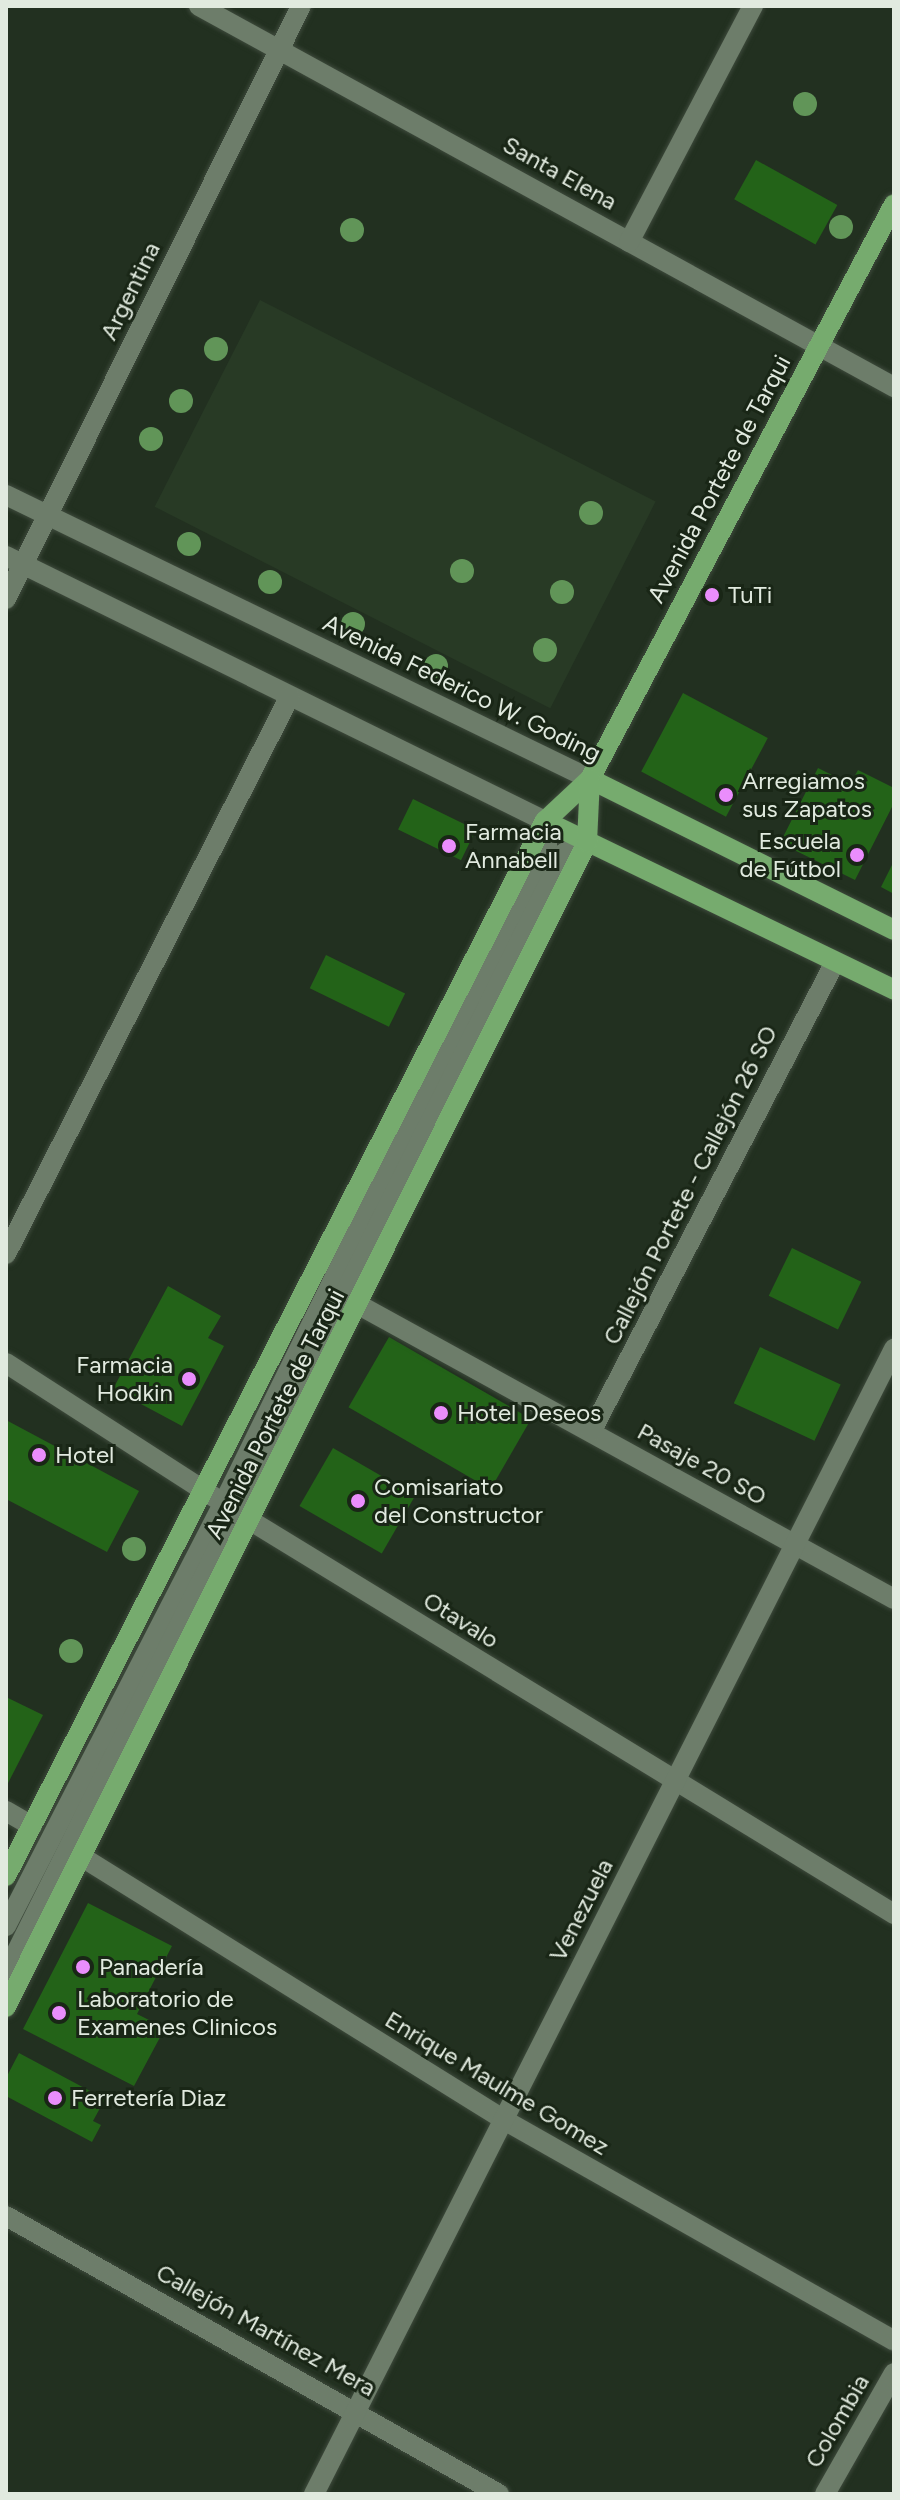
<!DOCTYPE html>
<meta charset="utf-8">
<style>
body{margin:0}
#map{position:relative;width:900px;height:2500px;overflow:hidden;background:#223020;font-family:Figtree,sans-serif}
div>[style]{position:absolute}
.built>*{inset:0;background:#283a25;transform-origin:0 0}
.building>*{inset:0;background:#236318;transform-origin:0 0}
.roads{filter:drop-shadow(0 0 2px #3e4a3c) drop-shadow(0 0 2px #3e4a3c)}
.minor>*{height:20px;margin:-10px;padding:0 10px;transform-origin:10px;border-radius:10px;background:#6d7d6a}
.major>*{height:20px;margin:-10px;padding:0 10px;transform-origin:10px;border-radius:10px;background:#76ab6e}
.trees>*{width:24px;height:24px;margin:-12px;border-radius:50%;background:#619558}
.dots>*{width:22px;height:22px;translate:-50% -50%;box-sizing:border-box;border:4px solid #192616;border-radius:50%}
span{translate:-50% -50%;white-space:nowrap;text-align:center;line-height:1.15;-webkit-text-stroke:6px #192616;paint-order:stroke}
.street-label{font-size:24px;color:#e1eadf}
.poi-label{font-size:24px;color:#e1eadf}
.left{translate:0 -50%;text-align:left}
.right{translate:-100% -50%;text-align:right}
.frame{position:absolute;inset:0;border:8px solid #e1eadf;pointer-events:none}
</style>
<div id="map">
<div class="built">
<i style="left:260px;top:300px;width:444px;height:232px;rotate:27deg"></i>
</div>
<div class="building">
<i style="left:756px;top:160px;width:93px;height:45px;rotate:29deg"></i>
<i style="left:683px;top:693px;width:96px;height:89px;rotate:28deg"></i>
<i style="clip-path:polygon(818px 768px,850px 784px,858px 770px,894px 788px,894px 803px,855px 880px,780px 843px)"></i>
<i style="left:413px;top:799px;width:70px;height:34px;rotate:26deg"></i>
<i style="clip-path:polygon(894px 861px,894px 894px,881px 887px)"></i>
<i style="left:326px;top:955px;width:88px;height:37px;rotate:26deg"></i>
<i style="left:792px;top:1248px;width:77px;height:53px;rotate:26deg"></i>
<i style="clip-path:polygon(168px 1286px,221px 1316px,208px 1338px,224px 1346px,182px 1426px,113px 1389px)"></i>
<i style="left:389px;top:1337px;width:164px;height:81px;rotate:30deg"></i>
<i style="left:760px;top:1347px;width:89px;height:62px;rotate:25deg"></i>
<i style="clip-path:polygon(6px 1420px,139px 1491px,107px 1552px,6px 1499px)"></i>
<i style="left:333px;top:1448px;width:95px;height:67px;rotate:30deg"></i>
<i style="clip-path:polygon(6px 1697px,43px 1715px,6px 1787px)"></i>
<i style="clip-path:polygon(88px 1903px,172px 1946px,137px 2014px,165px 2028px,134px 2086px,23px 2029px)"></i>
<i style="clip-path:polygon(19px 2053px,105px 2099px,93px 2121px,101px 2125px,92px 2142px,6px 2096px,6px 2078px)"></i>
</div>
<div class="roads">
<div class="minor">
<i style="left:199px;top:6px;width:793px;rotate:28.73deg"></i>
<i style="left:629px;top:242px;width:267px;rotate:-62.3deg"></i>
<i style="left:6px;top:495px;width:649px;rotate:25.93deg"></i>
<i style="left:6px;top:556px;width:601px;rotate:26.18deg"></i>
<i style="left:545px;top:821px;width:24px;rotate:85deg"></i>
<i style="left:547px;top:845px;width:730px;rotate:116.18deg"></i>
<i style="left:225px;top:1500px;width:479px;rotate:117.2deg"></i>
<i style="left:6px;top:599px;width:662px;rotate:-63.55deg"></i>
<i style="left:6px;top:1254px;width:626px;rotate:-63.03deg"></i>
<i style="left:359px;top:1305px;width:610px;rotate:28.79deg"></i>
<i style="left:6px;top:1363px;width:292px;rotate:32.8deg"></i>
<i style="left:251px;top:1521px;width:754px;rotate:31.43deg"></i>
<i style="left:591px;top:1432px;width:530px;rotate:-62.56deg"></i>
<i style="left:6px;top:1811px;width:30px;rotate:30deg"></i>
<i style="left:82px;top:1857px;width:497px;rotate:31.9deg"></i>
<i style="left:504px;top:2120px;width:448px;rotate:29.5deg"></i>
<i style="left:6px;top:1973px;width:1251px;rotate:-63.52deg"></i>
<i style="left:564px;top:853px;width:25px;rotate:-26deg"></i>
<i style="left:6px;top:2216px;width:566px;rotate:29.42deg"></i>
<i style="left:314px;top:2494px;width:1284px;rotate:-63.14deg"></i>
<i style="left:825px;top:2494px;width:139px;rotate:-60.3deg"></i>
</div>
<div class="major">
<i style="left:590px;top:779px;width:339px;rotate:26.4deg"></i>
<i style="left:545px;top:821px;width:388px;rotate:25.8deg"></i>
<i style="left:6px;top:1876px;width:1185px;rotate:-62.94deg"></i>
<i style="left:545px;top:821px;width:62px;rotate:-43deg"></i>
<i style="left:590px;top:779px;width:650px;rotate:-62.13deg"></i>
<i style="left:6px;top:2007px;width:1302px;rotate:-63.49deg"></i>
<i style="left:587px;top:842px;width:63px;rotate:-87.3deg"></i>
</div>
</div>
<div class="trees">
<i style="left:805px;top:104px"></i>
<i style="left:841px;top:227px"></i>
<i style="left:352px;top:230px"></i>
<i style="left:216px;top:349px"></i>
<i style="left:181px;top:401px"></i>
<i style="left:151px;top:439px"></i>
<i style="left:591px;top:513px"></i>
<i style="left:189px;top:544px"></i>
<i style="left:462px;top:571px"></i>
<i style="left:270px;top:582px"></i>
<i style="left:562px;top:592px"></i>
<i style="left:353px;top:624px"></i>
<i style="left:545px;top:650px"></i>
<i style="left:436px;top:666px"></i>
<i style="left:134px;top:1549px"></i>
<i style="left:71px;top:1651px"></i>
</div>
<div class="dots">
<i style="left:712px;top:595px;background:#ea8dfc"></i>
<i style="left:726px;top:795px;background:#ea8dfc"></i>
<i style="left:449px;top:846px;background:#ea8dfc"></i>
<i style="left:857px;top:855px;background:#ea8dfc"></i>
<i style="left:189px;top:1379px;background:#ea8dfc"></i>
<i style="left:441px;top:1413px;background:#ea8dfc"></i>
<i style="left:39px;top:1455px;background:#ea8dfc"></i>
<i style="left:358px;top:1501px;background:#ea8dfc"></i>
<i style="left:83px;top:1967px;background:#ea8dfc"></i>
<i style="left:59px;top:2013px;background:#ea8dfc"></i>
<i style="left:55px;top:2098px;background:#ea8dfc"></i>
</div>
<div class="street-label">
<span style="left:560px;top:173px;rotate:29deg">Santa Elena</span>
<span style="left:130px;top:291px;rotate:-64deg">Argentina</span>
<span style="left:719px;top:479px;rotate:-62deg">Avenida Portete de Tarqui</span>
<span style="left:462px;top:688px;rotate:26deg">Avenida Federico W. Goding</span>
<span style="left:690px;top:1185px;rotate:-63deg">Callejón Portete - Callejón 26 SO</span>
<span style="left:275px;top:1414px;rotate:-63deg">Avenida Portete de Tarqui</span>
<span style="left:702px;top:1464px;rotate:29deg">Pasaje 20 SO</span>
<span style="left:461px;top:1620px;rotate:32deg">Otavalo</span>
<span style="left:581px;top:1910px;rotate:-63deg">Venezuela</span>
<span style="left:497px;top:2083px;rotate:31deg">Enrique Maulme Gomez</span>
<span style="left:266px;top:2330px;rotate:29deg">Callejón Martínez Mera</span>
<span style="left:837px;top:2421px;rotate:-60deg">Colombia</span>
</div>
<div class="poi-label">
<span class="left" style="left:728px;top:595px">TuTi</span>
<span class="left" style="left:742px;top:795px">Arregiamos<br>sus Zapatos</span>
<span class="left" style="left:465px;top:846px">Farmacia<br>Annabell</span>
<span class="right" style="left:841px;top:855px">Escuela<br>de Fútbol</span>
<span class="right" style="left:173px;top:1379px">Farmacia<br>Hodkin</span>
<span class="left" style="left:457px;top:1413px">Hotel Deseos</span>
<span class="left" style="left:55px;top:1455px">Hotel</span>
<span class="left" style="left:374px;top:1501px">Comisariato<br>del Constructor</span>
<span class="left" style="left:99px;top:1967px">Panadería</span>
<span class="left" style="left:77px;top:2013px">Laboratorio de<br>Examenes Clinicos</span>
<span class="left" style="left:71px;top:2098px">Ferretería Diaz</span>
</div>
<div class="frame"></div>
</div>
